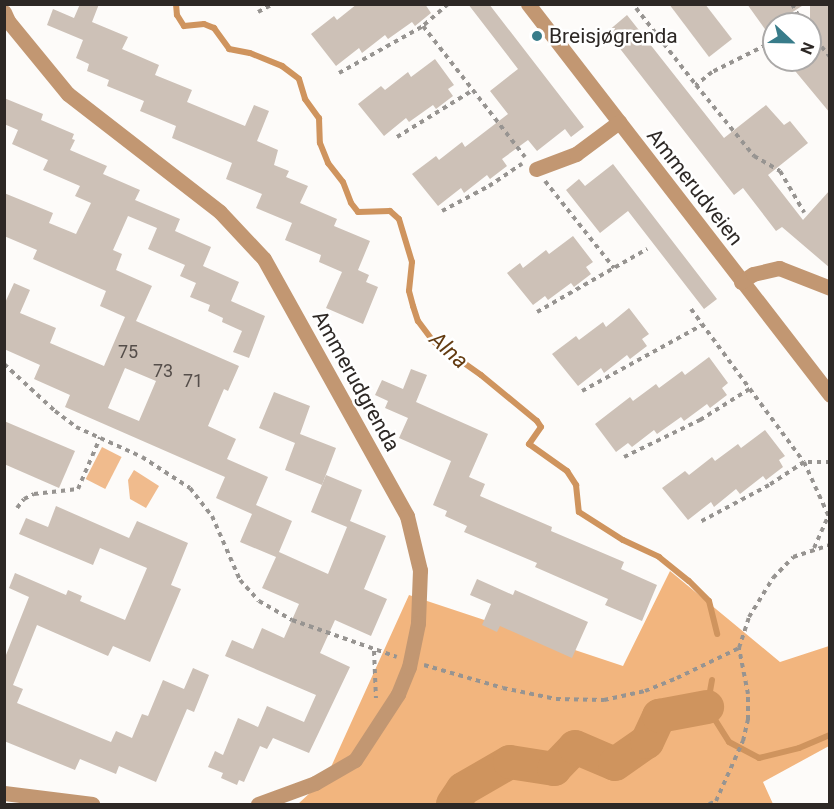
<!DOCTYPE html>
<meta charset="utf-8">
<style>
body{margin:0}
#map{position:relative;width:834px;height:809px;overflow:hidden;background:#fdfbf9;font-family:Roboto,sans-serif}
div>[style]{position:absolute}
.green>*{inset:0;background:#f0bb8d;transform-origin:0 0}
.forest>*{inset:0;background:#f2b57e}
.stream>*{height:6px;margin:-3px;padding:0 3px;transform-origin:3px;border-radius:3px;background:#cf945e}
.river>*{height:34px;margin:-17px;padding:0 17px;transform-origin:17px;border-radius:17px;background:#cf945e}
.building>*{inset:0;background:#cdc1b7}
.path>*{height:4px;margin-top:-2px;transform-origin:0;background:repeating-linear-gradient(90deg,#979491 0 4.5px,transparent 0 9px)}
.minor>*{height:15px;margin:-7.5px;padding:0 7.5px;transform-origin:7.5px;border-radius:7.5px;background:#c29772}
.minor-bridge>*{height:15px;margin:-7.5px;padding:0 7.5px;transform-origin:7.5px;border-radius:7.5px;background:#c29772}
.dots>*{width:16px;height:16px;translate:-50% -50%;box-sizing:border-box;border:3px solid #fff;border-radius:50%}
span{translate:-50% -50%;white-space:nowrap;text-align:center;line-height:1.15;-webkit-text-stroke:5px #fff;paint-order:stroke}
.number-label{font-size:18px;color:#554e4a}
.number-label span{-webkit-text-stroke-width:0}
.poi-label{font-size:21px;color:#2d2825}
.left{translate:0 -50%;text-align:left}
.street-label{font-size:21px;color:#2d2825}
.water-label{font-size:22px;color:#643c12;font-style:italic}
.frame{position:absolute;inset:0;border:6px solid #2d2825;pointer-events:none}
.north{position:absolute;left:762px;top:12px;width:60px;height:60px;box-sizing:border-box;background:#fff;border:2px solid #aba9a8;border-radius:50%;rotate:112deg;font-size:16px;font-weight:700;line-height:24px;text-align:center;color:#2d2825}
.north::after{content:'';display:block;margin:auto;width:21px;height:27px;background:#387c8a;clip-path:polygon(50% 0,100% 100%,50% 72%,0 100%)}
</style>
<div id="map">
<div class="green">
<i style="left:102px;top:447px;width:22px;height:36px;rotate:27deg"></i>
<i style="clip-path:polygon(134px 470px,159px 486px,146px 508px,130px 499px,128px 480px)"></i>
</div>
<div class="forest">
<i style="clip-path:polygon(670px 571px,780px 662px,829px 646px,829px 746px,763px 782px,773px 804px,298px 804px,326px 778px,409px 595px,623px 666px)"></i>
</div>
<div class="stream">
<i style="left:176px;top:4px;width:11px;rotate:85deg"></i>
<i style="left:177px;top:15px;width:13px;rotate:58deg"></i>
<i style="left:184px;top:26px;width:20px;rotate:-6deg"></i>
<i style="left:204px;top:24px;width:11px;rotate:22deg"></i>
<i style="left:214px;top:28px;width:26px;rotate:54deg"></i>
<i style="left:229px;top:49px;width:21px;rotate:11deg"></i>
<i style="left:250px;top:53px;width:35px;rotate:22deg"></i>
<i style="left:282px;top:66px;width:21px;rotate:37deg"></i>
<i style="left:299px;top:79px;width:21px;rotate:73deg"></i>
<i style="left:305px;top:99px;width:24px;rotate:54deg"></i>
<i style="left:319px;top:118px;width:25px;rotate:88deg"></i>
<i style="left:320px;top:143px;width:22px;rotate:68deg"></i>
<i style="left:328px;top:163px;width:24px;rotate:52deg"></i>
<i style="left:343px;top:182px;width:22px;rotate:69deg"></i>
<i style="left:351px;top:203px;width:11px;rotate:52deg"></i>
<i style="left:358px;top:212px;width:32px;rotate:-2deg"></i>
<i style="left:390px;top:211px;width:12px;rotate:42deg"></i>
<i style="left:399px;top:219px;width:45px;rotate:73.2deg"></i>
<i style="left:412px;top:262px;width:29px;rotate:96deg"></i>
<i style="left:409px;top:291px;width:16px;rotate:75deg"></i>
<i style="left:413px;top:306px;width:16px;rotate:72deg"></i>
<i style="left:418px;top:321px;width:25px;rotate:53deg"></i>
<i style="left:433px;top:341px;width:59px;rotate:35.3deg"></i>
<i style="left:481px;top:375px;width:72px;rotate:39.4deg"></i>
<i style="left:537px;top:421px;width:7px;rotate:56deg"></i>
<i style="left:541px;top:427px;width:21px;rotate:125deg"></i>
<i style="left:529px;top:444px;width:47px;rotate:35.4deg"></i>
<i style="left:567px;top:471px;width:17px;rotate:57deg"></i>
<i style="left:576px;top:485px;width:27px;rotate:84deg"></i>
<i style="left:579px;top:512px;width:52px;rotate:32.5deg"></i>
<i style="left:623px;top:540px;width:40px;rotate:25deg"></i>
<i style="left:659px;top:557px;width:38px;rotate:39deg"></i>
<i style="left:689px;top:581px;width:28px;rotate:45deg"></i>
<i style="left:709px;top:601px;width:34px;rotate:76deg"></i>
<i style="left:712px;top:680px;width:27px;rotate:100deg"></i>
<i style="left:707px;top:707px;width:41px;rotate:57.8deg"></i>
<i style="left:729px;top:742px;width:34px;rotate:28deg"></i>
<i style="left:759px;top:758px;width:41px;rotate:-14deg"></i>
<i style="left:799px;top:748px;width:34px;rotate:-23deg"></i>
</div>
<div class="river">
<i style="left:453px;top:804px;width:18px;rotate:-56deg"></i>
<i style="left:463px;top:789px;width:54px;rotate:-29.9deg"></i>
<i style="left:510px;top:762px;width:45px;rotate:9deg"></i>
<i style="left:554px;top:769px;width:30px;rotate:-46deg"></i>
<i style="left:575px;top:747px;width:43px;rotate:23deg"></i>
<i style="left:615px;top:764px;width:39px;rotate:-35deg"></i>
<i style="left:647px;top:742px;width:29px;rotate:-65deg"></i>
<i style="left:659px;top:716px;width:49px;rotate:-10.6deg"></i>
</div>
<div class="building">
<i style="clip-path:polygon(80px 4px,99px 4px,92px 22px,128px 37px,122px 49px,159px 65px,155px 75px,192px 90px,187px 102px,245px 126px,254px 105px,269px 111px,257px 141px,278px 150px,274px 165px,289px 171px,286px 177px,308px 186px,300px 203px,337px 219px,334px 226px,370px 241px,358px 270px,369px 275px,366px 282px,378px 287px,363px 324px,326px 308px,342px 272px,319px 262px,321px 255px,285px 240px,292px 223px,256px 208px,262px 194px,226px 179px,232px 163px,172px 138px,176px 126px,140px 111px,144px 101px,107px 86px,109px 80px,87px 71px,89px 64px,76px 58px,83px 40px,47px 25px,53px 9px,74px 18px)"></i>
<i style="clip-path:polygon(357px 4px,425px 4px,431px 13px,415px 26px,412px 22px,388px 39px,385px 35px,362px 53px,359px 48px,336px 66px,311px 34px,334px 16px,337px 20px)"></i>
<i style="clip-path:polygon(468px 4px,489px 4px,584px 127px,571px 137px,565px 129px,537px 151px,528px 140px,502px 159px,507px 166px,490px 179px,487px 175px,464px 193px,461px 188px,438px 206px,412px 174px,436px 156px,439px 160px,462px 142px,465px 147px,508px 114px,490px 91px,518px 69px)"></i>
<i style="clip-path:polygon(669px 4px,705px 4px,732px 39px,709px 57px)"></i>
<i style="clip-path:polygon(747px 4px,805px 4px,774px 24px,767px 32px)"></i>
<i style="clip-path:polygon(810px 4px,830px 4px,830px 113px,786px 60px,810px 60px)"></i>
<i style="clip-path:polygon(627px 15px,724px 138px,766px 105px,784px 125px,790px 121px,808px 143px,768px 175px,803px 220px,830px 190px,830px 268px,782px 227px,776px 231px,743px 188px,734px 195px,607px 32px)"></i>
<i style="clip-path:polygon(435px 59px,454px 85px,448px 89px,453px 96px,436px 109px,433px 105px,409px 122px,406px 118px,384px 136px,358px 104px,381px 86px,385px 90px,408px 72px,411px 77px)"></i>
<i style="clip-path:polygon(evenodd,4px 98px,43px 114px,41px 120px,74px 134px,72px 139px,75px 140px,70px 150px,107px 166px,103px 174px,140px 190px,135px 200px,180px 219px,175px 231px,211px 247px,203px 266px,239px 282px,231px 301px,265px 316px,249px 358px,233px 352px,242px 331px,222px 322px,223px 318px,208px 311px,210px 305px,190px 297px,196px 283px,180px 276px,185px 265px,148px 249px,157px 228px,128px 216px,113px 250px,122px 254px,116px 270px,152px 286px,136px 321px,239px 366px,228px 391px,224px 389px,208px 426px,236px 439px,227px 459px,268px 477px,256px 505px,292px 521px,279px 552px,328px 574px,347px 527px,311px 512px,326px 475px,362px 490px,350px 521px,386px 536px,364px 589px,387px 599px,371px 636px,335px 620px,320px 653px,350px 667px,309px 753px,273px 738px,267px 749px,260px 746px,244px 782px,239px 780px,237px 785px,221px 778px,223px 773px,208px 767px,215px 751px,223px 755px,238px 718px,258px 727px,267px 706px,304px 722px,316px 695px,225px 656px,232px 640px,253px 649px,262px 628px,284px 638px,299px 604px,262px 588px,276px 557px,240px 542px,252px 514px,216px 498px,225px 477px,65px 407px,70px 395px,34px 379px,40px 365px,4px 349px,4px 305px,14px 283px,30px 290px,20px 313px,56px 328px,50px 343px,104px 366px,125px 317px,100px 306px,106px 291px,33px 259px,37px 250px,4px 236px,4px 193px,53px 213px,49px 223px,76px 234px,91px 203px,75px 196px,80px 186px,43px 170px,48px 160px,12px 144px,18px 130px,4px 124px,4px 98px,125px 368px,156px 381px,139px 421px,108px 408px,125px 368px)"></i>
<i style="clip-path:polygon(613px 164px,717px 299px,704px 309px,628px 211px,600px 233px,566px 190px,579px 179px,585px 186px)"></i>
<i style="clip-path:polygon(573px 236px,593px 262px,586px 267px,591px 274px,574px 287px,571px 283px,548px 300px,545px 296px,533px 305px,507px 273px,520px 263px,523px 268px,546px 250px,549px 254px)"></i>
<i style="clip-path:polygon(629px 308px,649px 334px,642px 339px,647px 346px,630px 359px,627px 355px,604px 373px,601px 368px,578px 386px,552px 354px,576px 336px,579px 340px,603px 322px,606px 327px)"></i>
<i style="clip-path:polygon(709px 357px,728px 383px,722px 388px,727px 395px,710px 408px,707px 404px,684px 421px,681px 417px,657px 434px,654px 430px,632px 447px,628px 443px,616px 452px,595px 424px,630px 397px,633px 401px,656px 384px,659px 388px,682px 371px,685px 375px)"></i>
<i style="clip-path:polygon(411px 369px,427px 375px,416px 402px,488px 434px,469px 477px,485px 484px,480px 496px,552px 527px,551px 531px,624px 562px,621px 569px,657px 585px,642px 621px,605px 605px,608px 599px,535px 567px,537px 563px,464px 532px,467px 526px,445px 516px,447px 511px,433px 505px,451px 461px,399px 438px,408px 418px,385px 408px,388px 401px,375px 395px,382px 380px,403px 389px)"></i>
<i style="clip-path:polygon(274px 392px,310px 406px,300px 434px,336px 448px,322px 485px,285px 470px,295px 443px,259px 428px)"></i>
<i style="clip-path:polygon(4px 421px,75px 451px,59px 488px,4px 464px)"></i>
<i style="clip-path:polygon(765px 430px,785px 456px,779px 460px,783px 467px,766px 480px,763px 476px,740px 494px,736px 489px,714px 507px,711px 502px,688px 520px,662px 488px,685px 471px,689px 475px,712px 457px,715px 461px,738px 444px,741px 448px)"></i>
<i style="clip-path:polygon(56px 506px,129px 538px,137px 521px,188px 543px,171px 585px,181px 589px,150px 662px,113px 646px,108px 656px,37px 625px,13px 685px,23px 689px,17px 703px,111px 742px,116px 731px,132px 738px,142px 714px,148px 716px,163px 680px,184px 689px,193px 668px,209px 675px,194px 712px,187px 709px,156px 782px,119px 766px,116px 774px,80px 759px,75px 770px,4px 741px,4px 660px,29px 597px,9px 588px,15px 573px,66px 595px,68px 590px,82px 596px,80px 601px,125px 620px,147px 568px,100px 548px,93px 565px,19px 534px,26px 518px,48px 527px)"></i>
<i style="clip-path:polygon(477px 579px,513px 595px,515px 590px,588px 622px,572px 658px,500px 626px,497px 632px,482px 625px,491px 604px,470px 595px)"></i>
</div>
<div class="path">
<i style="left:448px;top:4px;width:33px;rotate:139deg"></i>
<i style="left:423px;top:26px;width:166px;rotate:52.1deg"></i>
<i style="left:792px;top:4px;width:23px;rotate:61deg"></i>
<i style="left:636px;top:8px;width:98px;rotate:52.1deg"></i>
<i style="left:258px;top:12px;width:17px;rotate:-28deg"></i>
<i style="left:810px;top:33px;width:31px;rotate:50deg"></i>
<i style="left:774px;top:41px;width:69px;rotate:153.4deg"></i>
<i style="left:712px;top:72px;width:21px;rotate:141deg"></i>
<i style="left:696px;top:85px;width:92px;rotate:50.8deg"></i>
<i style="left:754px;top:156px;width:30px;rotate:30deg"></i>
<i style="left:780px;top:171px;width:48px;rotate:59.7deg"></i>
<i style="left:339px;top:73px;width:96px;rotate:-29.2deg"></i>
<i style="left:397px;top:137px;width:89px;rotate:-31.7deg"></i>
<i style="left:545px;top:181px;width:111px;rotate:51.6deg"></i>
<i style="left:442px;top:211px;width:53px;rotate:-28deg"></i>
<i style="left:489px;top:186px;width:40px;rotate:-34deg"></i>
<i style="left:691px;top:309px;width:190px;rotate:53.6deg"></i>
<i style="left:804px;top:462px;width:42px;rotate:146.7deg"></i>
<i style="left:769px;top:485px;width:78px;rotate:151.8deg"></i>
<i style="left:537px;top:312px;width:127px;rotate:-29.8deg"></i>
<i style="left:4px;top:364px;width:69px;rotate:42.7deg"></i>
<i style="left:55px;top:411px;width:26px;rotate:37deg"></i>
<i style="left:76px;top:427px;width:72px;rotate:24.4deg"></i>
<i style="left:142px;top:457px;width:57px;rotate:32.9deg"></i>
<i style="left:190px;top:488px;width:36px;rotate:52deg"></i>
<i style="left:212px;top:516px;width:70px;rotate:66.4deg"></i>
<i style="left:240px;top:580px;width:28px;rotate:48deg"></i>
<i style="left:259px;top:601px;width:38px;rotate:30deg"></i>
<i style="left:292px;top:620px;width:111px;rotate:19.4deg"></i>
<i style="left:582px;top:391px;width:137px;rotate:-28.8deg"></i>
<i style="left:624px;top:457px;width:85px;rotate:-26deg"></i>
<i style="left:700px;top:420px;width:60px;rotate:-32.1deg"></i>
<i style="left:830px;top:462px;width:26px;rotate:180deg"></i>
<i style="left:804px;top:462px;width:63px;rotate:65.5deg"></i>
<i style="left:17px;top:508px;width:11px;rotate:-52deg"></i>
<i style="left:24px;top:499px;width:11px;rotate:-27deg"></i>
<i style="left:34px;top:494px;width:44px;rotate:-6.5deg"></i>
<i style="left:78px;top:489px;width:56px;rotate:-66.7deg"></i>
<i style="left:814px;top:548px;width:34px;rotate:-66deg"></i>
<i style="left:374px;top:651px;width:47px;rotate:87.6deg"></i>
<i style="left:424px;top:665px;width:82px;rotate:16.2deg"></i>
<i style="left:503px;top:688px;width:54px;rotate:11.7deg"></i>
<i style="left:556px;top:699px;width:48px;rotate:1.2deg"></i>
<i style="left:604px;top:700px;width:42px;rotate:-12.4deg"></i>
<i style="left:645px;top:691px;width:35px;rotate:-22deg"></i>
<i style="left:677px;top:678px;width:69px;rotate:-25.8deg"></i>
<i style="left:709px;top:804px;width:8px;rotate:-23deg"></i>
<i style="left:716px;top:801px;width:66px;rotate:-65.8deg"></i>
<i style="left:743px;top:741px;width:22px;rotate:-77deg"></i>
<i style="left:748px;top:720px;width:26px;rotate:-90deg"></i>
<i style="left:748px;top:694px;width:47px;rotate:-101.1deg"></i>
<i style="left:739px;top:648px;width:33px;rotate:-72deg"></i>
<i style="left:749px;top:617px;width:46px;rotate:-58.4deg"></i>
<i style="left:773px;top:578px;width:29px;rotate:-46deg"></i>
<i style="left:793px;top:557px;width:39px;rotate:-18deg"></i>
</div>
<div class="minor">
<i style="left:528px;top:4px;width:494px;rotate:52.3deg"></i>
<i style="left:4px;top:12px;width:10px;rotate:66deg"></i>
<i style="left:8px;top:21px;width:94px;rotate:50.6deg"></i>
<i style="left:68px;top:94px;width:192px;rotate:37.8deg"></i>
<i style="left:220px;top:212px;width:64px;rotate:46.9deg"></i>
<i style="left:264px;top:259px;width:294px;rotate:60.9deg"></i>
<i style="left:407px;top:516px;width:56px;rotate:76.5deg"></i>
<i style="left:420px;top:570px;width:53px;rotate:92.2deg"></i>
<i style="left:536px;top:169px;width:43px;rotate:-20.6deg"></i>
<i style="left:576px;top:154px;width:54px;rotate:-36.7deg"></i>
<i style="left:741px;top:282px;width:14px;rotate:-34deg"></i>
<i style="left:753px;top:274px;width:27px;rotate:-13deg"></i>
<i style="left:779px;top:268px;width:55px;rotate:21.4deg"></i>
<i style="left:4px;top:793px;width:89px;rotate:7.1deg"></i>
<i style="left:258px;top:804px;width:61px;rotate:-20.2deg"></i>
<i style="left:315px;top:783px;width:46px;rotate:-29.9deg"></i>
<i style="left:355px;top:760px;width:79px;rotate:-56.9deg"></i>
</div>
<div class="minor-bridge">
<i style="left:398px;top:694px;width:29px;rotate:-68deg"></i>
<i style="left:409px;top:667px;width:45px;rotate:-78.4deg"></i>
</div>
<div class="dots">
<i style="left:537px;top:36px;background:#387c8a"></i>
</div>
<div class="number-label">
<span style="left:128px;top:352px">75</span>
<span style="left:163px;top:371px">73</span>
<span style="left:193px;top:381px">71</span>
</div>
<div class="poi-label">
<span class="left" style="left:549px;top:36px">Breisjøgrenda</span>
</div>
<div class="street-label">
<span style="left:695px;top:187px;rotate:52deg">Ammerudveien</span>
<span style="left:356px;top:381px;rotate:61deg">Ammerudgrenda</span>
</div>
<div class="water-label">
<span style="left:449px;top:350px;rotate:42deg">Alna</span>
</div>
<div class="frame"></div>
<div class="north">N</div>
</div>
